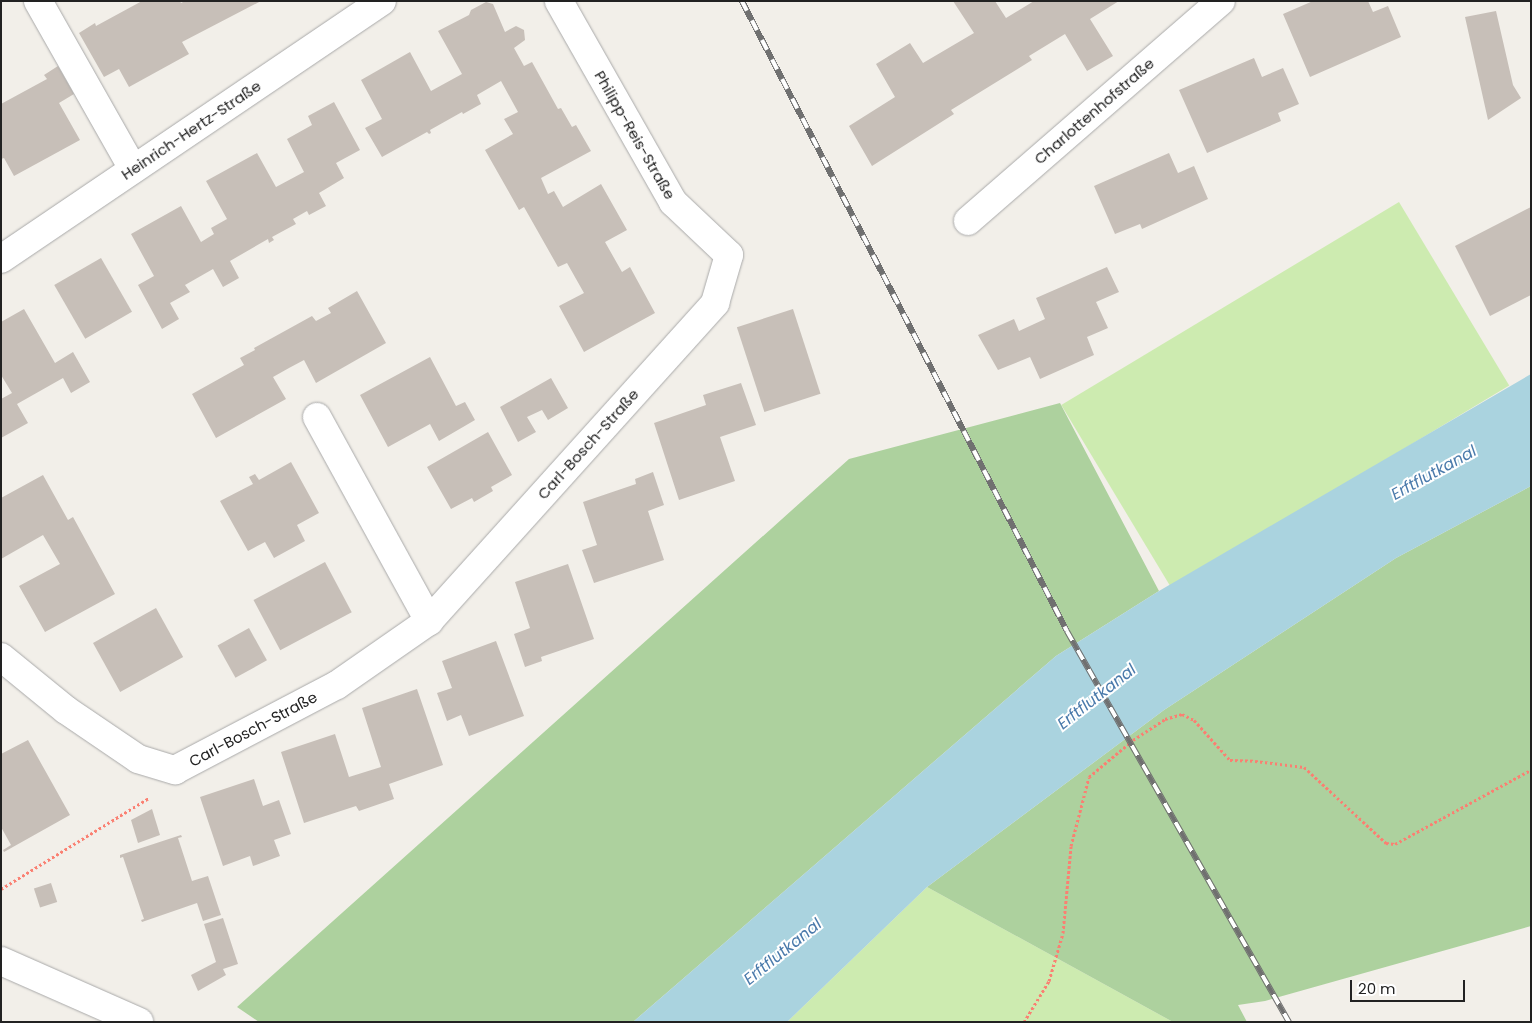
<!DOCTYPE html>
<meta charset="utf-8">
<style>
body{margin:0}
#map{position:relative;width:1532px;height:1023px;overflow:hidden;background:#f2efe9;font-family:Poppins,sans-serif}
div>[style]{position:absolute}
.grass>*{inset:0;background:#cdebb0;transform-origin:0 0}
.forest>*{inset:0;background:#add19e}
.water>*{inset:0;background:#aad3df}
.building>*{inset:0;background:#c7bfb8;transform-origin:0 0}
.path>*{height:3px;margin-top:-1.5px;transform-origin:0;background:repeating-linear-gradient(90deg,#fa8072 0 2.5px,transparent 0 5px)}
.roads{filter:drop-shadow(0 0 1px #a9a9a9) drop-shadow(0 0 1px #a9a9a9)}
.minor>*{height:28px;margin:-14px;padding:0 14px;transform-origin:14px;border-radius:14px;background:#fff}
.rail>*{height:5.5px;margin-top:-2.75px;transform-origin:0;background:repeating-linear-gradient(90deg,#fff 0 11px,#707070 0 22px);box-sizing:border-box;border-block:1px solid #707070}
span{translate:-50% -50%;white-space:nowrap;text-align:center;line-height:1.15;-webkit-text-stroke:4px #fff;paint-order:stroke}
.street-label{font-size:15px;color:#222}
.water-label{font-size:16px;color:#4a7aab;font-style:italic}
.frame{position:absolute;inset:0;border:2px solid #222;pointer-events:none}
.scale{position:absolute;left:1350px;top:980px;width:115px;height:22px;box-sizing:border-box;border:2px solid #222;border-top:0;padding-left:6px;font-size:15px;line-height:18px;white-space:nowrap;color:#222;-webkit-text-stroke:4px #fff;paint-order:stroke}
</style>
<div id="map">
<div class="grass">
<i style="left:1399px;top:202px;width:214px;height:394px;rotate:59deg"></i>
<i style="clip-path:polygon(927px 887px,1173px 1022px,787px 1022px)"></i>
</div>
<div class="forest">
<i style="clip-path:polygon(1060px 403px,1159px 591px,1056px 656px,633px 1022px,259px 1022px,237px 1007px,849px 459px)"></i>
<i style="clip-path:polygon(1531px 486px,1531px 926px,1265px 1001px,1238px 1005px,1247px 1022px,1173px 1022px,927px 887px,1164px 710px,1396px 558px)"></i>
</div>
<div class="water">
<i style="clip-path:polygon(1531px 374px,1531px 486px,1396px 558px,1164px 710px,927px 887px,787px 1022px,633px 1022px,1056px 656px,1159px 591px)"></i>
</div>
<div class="building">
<i style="clip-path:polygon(142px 1px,180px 1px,181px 3px,185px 1px,261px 1px,182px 42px,189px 54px,129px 87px,119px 69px,104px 77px,79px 33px,95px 23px,96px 26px)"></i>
<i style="clip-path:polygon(953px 1px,995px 1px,1006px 18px,1034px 1px,1119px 1px,1090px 19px,1113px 56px,1087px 71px,1065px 34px,1029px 56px,1032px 60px,951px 110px,954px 114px,872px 166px,849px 126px,895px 97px,876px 64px,910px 43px,923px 63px,974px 33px)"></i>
<i style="clip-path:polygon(1313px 1px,1368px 1px,1373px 12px,1388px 6px,1401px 37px,1310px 77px,1283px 14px)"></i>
<i style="clip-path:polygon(486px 2px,493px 4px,505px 32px,516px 26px,524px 30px,525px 40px,514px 48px,524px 66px,532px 62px,558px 109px,561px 108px,572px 127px,576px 125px,591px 151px,541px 178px,548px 194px,554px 191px,563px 207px,601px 184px,627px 230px,605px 242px,622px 272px,630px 267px,655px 313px,584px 352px,559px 306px,584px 293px,567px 263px,558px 267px,524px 207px,519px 210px,485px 150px,513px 134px,504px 119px,518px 112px,501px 81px,477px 95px,481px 104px,463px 114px,462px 112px,430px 130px,431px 133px,429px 134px,427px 132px,382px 157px,365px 128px,382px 119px,361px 80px,410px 52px,431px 91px,462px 74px,438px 31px,469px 15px,471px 10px)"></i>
<i style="clip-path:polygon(1496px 11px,1513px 85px,1521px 98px,1488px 120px,1465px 17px)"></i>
<i style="clip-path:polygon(1254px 58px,1262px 77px,1283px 68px,1299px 104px,1278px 113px,1281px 121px,1207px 153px,1179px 90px)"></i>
<i style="clip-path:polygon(58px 66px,74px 94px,59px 103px,80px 140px,14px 176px,4px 158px,1px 159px,1px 104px,47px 79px,44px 75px)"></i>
<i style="clip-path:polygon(334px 102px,360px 150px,336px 163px,344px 178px,319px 193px,326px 206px,309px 215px,307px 211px,293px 219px,296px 224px,272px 237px,274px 240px,269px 243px,268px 239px,230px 261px,239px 278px,223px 287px,213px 269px,185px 285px,190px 292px,170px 303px,179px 319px,162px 329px,138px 285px,154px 276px,131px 234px,181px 206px,201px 242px,214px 234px,211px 228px,227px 219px,206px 181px,257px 153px,276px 187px,304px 172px,287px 139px,312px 125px,308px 116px)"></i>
<i style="clip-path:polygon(1169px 153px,1178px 173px,1194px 166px,1208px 199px,1142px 229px,1140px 224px,1115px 234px,1094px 186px)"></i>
<i style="clip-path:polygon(1531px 207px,1531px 295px,1490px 316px,1455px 246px)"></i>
<i style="left:101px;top:258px;width:62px;height:54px;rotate:60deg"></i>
<i style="clip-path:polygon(1107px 267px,1119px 292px,1096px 302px,1108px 328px,1087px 337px,1094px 355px,1040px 379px,1030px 357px,998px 370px,978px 335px,1014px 319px,1019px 331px,1045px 319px,1036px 298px)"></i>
<i style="clip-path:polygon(357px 291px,386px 343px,316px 383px,304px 360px,289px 368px,273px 377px,286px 399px,216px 438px,192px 394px,244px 365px,240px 358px,255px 350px,254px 348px,312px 316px,316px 321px,331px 313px,328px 308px)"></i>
<i style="clip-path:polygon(24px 309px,55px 363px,73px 352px,90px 382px,71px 393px,63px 378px,17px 404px,28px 423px,1px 438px,1px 399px,12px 393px,1px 375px,1px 322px)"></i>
<i style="left:793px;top:309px;width:89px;height:59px;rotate:72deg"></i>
<i style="clip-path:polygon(430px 357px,456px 406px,465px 402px,475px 420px,439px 441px,430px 424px,388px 447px,360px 395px)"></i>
<i style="clip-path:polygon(551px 378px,568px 408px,548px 420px,542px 410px,527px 417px,536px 432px,518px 442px,500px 407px)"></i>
<i style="clip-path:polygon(741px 383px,756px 425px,720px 437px,735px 481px,679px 500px,654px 423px,706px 405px,703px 395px)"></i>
<i style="clip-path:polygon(488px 432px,512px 475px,491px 487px,493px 491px,474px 502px,472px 498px,451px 509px,427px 467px)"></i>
<i style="clip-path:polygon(291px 462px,319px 513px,297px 525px,305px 541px,274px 558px,265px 542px,248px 551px,220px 501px,253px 484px,249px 477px,255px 474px,259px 480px)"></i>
<i style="clip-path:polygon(653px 472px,664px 505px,648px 511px,664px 560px,594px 583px,582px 550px,597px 545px,583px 502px,636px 484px,635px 479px)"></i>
<i style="clip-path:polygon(43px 475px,68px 520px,73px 517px,115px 594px,45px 632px,19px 586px,60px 564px,43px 535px,1px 559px,1px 498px)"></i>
<i style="left:325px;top:562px;width:57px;height:81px;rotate:62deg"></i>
<i style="clip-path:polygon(568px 564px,594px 639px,541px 657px,542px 661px,525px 667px,514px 634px,530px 628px,515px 582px)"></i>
<i style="left:156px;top:608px;width:56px;height:72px;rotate:61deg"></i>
<i style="left:249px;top:628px;width:37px;height:36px;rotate:61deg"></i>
<i style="clip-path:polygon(496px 641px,524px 716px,469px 736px,461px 715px,447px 721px,437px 693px,452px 688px,442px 661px)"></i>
<i style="clip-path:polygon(417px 689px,443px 765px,389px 784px,394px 799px,359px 811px,356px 806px,304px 823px,281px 752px,335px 734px,349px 777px,381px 767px,362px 708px)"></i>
<i style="clip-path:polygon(28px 740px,70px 815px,4px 852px,3px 850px,11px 845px,1px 827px,1px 754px)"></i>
<i style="clip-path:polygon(254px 779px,263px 806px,279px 800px,291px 834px,274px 840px,280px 856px,253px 866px,250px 856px,223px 866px,200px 797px)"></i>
<i style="clip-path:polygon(152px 809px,160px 835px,138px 843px,131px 820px)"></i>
<i style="clip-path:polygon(181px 835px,182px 837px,178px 838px,192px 881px,208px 876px,221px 915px,203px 921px,197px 903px,142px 922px,141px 920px,144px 919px,123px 857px,120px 858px,120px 855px)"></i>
<i style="left:51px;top:883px;width:20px;height:18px;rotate:72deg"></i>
<i style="clip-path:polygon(223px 918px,238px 964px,223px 969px,226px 975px,198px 991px,191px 975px,216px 962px,204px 924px)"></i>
</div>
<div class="path">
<i style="left:1px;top:889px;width:174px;rotate:-31.6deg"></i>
<i style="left:1024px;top:1022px;width:48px;rotate:-58.6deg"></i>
<i style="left:1049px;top:981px;width:50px;rotate:-73.7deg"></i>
<i style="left:1063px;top:933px;width:87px;rotate:-84.7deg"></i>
<i style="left:1071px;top:846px;width:71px;rotate:-75.4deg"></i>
<i style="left:1089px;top:777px;width:57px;rotate:-40.1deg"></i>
<i style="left:1133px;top:740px;width:38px;rotate:-33deg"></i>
<i style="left:1165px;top:719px;width:18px;rotate:-16deg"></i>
<i style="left:1182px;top:714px;width:13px;rotate:27deg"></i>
<i style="left:1194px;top:720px;width:54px;rotate:48deg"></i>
<i style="left:1230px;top:760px;width:25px;rotate:2deg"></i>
<i style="left:1255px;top:761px;width:49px;rotate:7deg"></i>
<i style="left:1304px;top:767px;width:112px;rotate:42.8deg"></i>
<i style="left:1386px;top:843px;width:9px;rotate:6deg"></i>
<i style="left:1395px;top:844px;width:155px;rotate:-28.6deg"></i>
</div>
<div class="roads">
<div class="minor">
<i style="left:38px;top:1px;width:193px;rotate:60.5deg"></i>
<i style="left:968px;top:221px;width:335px;rotate:-41deg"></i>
<i style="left:1px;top:259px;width:460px;rotate:-34.1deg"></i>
<i style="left:317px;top:417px;width:233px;rotate:61.2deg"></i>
<i style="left:1px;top:657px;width:84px;rotate:39.2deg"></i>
<i style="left:66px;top:710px;width:87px;rotate:34.2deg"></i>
<i style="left:138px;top:759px;width:39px;rotate:17deg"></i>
<i style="left:175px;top:770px;width:183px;rotate:-27.7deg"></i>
<i style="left:337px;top:685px;width:112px;rotate:-34.8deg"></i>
<i style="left:429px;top:621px;width:428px;rotate:-48deg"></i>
<i style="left:715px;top:303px;width:50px;rotate:-73.7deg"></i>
<i style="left:729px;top:255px;width:77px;rotate:-136.6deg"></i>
<i style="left:673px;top:202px;width:231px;rotate:-119.6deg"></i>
<i style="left:1px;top:961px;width:151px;rotate:23.8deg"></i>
</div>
</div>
<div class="rail">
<i style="left:742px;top:1px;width:709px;rotate:62.71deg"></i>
<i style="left:1067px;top:631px;width:450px;rotate:60.4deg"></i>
</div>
<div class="street-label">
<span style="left:1094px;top:111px;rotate:-41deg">Charlottenhofstraße</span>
<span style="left:191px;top:130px;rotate:-34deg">Heinrich-Hertz-Straße</span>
<span style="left:635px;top:135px;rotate:60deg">Philipp-Reis-Straße</span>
<span style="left:588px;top:444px;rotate:-48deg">Carl-Bosch-Straße</span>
<span style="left:253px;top:729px;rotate:-28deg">Carl-Bosch-Straße</span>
</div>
<div class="water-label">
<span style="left:1434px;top:473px;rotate:-29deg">Erftflutkanal</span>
<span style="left:1097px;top:697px;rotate:-38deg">Erftflutkanal</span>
<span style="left:783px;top:952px;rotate:-39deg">Erftflutkanal</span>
</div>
<div class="frame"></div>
<div class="scale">20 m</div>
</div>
